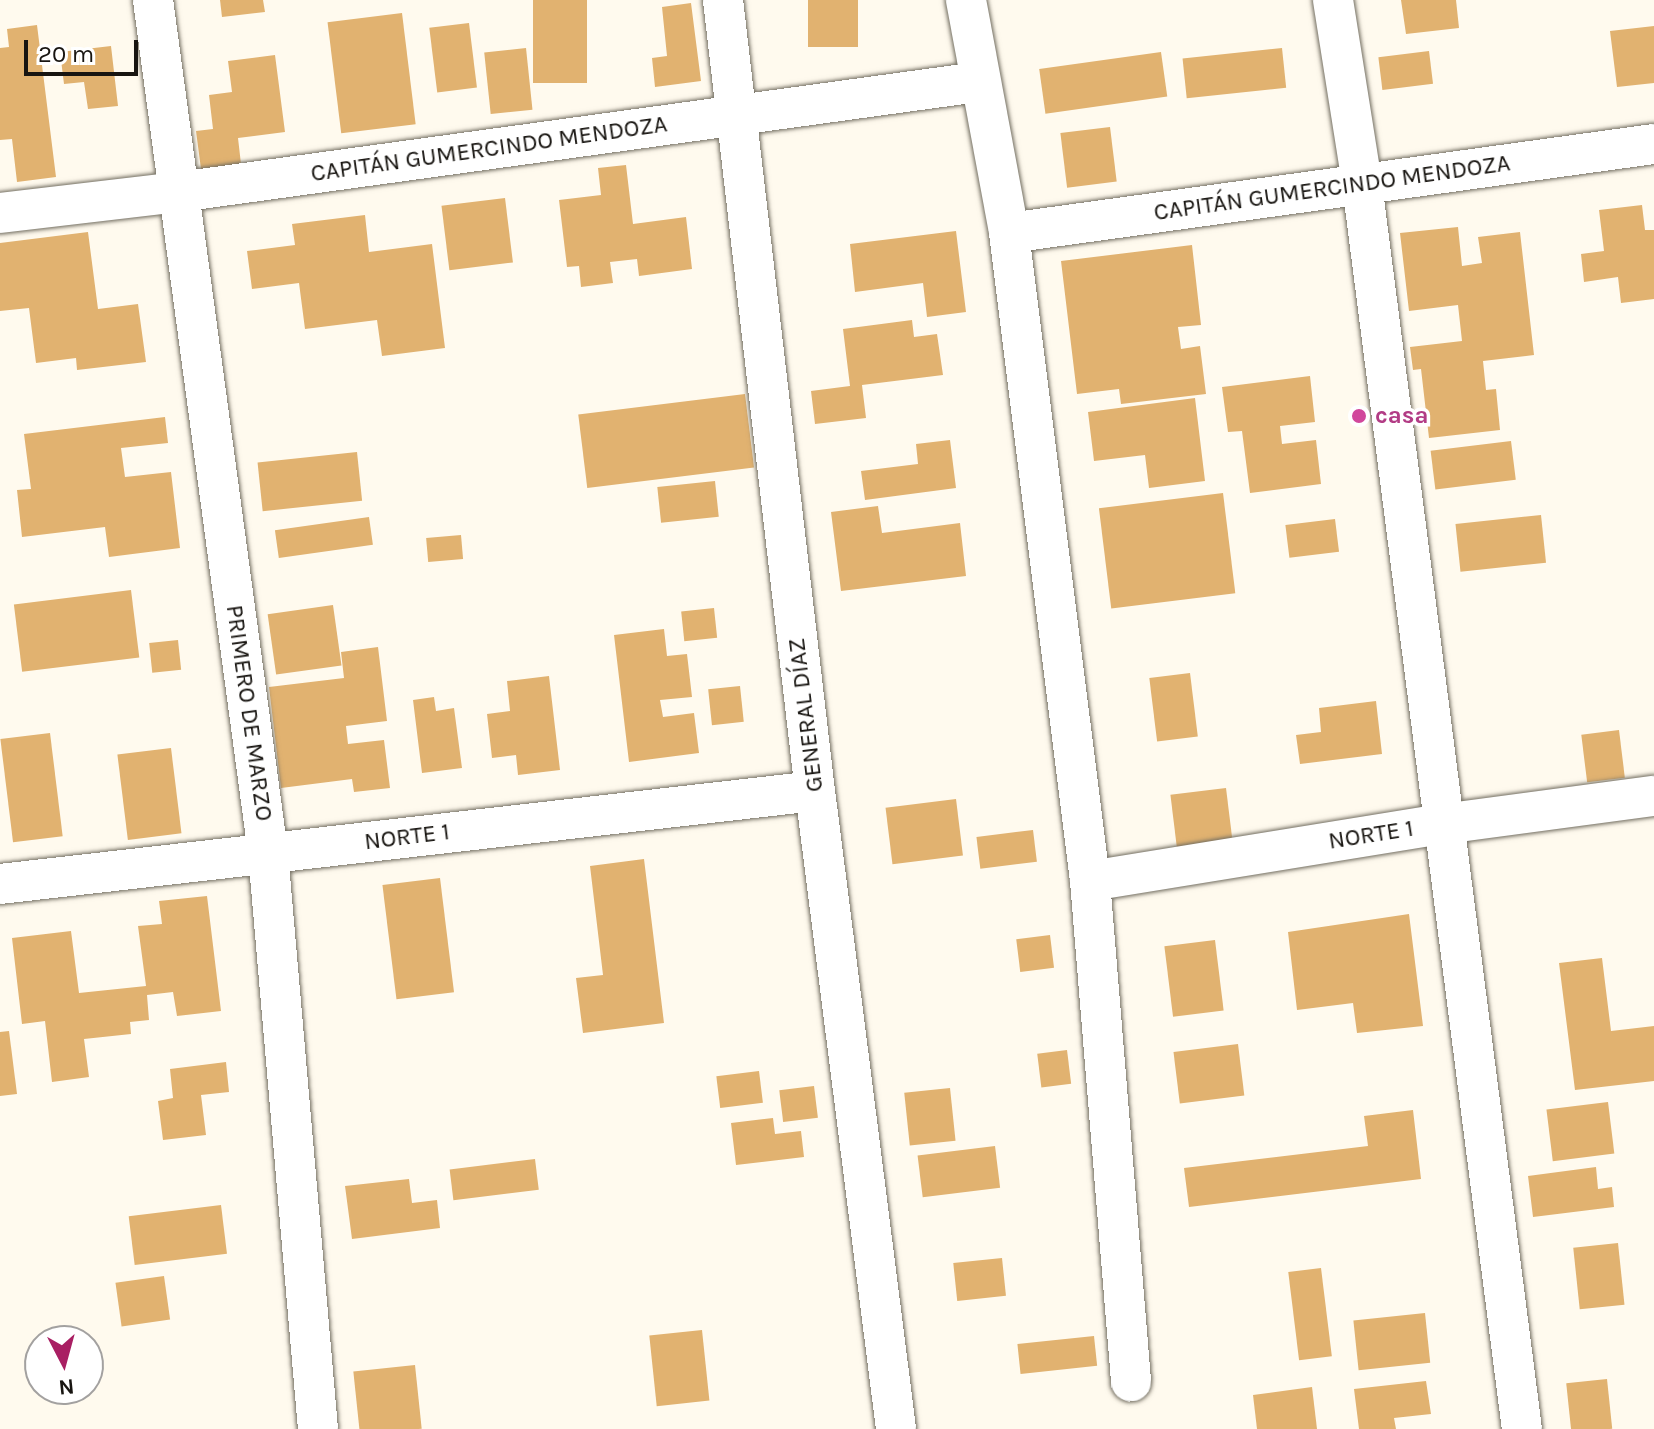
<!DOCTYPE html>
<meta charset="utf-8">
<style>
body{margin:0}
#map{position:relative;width:1654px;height:1429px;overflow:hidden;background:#fffaee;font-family:Karla,sans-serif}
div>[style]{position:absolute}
.building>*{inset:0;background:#e1b270;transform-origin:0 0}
.roads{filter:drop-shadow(0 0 2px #746f62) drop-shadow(0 0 2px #746f62)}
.minor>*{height:40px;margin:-20px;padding:0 20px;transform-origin:20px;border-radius:20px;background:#fff}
.dots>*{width:22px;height:22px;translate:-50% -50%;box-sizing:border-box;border:4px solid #fff;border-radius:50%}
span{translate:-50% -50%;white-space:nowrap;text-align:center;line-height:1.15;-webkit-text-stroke:7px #fff;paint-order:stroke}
.street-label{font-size:24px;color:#181511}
.hotel-label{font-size:24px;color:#b23c85;font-weight:700}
.left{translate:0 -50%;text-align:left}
.north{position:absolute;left:24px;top:1325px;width:80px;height:80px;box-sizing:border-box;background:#fff;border:2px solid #a3a1a0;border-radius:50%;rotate:174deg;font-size:22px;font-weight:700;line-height:32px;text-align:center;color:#181511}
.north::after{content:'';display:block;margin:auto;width:28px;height:36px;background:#a91f63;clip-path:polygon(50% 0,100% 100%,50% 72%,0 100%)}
.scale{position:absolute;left:24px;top:40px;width:114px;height:36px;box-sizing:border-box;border:4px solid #181511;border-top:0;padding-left:10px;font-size:24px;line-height:28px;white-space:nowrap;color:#181511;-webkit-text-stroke:6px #fff;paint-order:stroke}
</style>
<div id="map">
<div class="building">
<i style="clip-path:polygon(220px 0,263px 0,265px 12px,222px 17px)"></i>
<i style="left:533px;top:0;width:54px;height:83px"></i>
<i style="left:808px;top:0;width:50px;height:47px"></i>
<i style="clip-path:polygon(1401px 0,1456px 0,1459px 28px,1406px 34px)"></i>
<i style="clip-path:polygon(691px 3px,701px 81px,655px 87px,652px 58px,667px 56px,662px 7px)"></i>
<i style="left:402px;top:13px;width:112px;height:75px;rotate:83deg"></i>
<i style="left:469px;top:23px;width:65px;height:40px;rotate:83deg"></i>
<i style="clip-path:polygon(37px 25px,56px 177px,17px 182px,12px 139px,0 140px,0 48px,9px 47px,7px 29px)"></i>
<i style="clip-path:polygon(1654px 26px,1654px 83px,1617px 87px,1610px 31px)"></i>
<i style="clip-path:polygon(111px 46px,118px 106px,88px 109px,84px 82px,64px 84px,60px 52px)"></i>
<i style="left:526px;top:48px;width:62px;height:42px;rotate:84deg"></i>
<i style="left:1282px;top:48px;width:40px;height:100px;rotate:84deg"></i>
<i style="left:1429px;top:51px;width:33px;height:51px;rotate:83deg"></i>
<i style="left:1161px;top:52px;width:45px;height:123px;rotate:82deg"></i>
<i style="clip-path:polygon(275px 55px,285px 132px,238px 138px,241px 164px,201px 169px,196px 131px,213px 129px,209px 95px,232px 92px,228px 61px)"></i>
<i style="left:1110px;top:127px;width:55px;height:50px;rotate:83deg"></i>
<i style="clip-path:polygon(626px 165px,633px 224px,686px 217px,692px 269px,639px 276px,637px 259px,610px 262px,613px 283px,581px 287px,579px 266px,567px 267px,559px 200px,601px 195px,598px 168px)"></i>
<i style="left:505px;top:198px;width:65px;height:64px;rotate:83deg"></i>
<i style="clip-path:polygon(1642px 205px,1645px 230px,1654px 230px,1654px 299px,1621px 303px,1618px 277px,1584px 282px,1581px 254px,1604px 251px,1599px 210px)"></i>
<i style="clip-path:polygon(365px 215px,369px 252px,432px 244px,445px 348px,382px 356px,377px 320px,305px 329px,299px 283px,252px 289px,247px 251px,295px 245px,292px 224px)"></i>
<i style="clip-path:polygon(1458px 227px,1462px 266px,1482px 263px,1478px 237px,1520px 232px,1534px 355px,1483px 361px,1486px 390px,1496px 389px,1500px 430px,1429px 438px,1421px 369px,1413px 370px,1410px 347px,1462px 341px,1458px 305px,1409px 311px,1400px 233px)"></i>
<i style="clip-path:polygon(956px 231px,966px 312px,927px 317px,923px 283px,855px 292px,850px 244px)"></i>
<i style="clip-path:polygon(88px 232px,98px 309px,138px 304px,146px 362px,77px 370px,76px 358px,36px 363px,29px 308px,0 311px,0 243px)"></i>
<i style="clip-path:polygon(1192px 245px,1201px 325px,1178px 327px,1181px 349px,1200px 346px,1206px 394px,1121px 404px,1119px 389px,1077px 394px,1061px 261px)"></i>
<i style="clip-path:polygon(912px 320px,914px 337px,937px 334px,943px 375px,862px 385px,866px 418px,815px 424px,811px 391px,850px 386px,843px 329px)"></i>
<i style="clip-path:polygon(1310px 376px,1315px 422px,1280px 426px,1282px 444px,1316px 440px,1321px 484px,1250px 493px,1242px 431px,1228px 432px,1222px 387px)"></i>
<i style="left:745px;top:394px;width:74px;height:168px;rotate:83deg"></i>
<i style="clip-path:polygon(1195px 398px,1205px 481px,1149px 488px,1145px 455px,1094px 461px,1088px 412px)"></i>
<i style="clip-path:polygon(165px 417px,168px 443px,121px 448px,125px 477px,171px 472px,180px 548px,109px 557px,105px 527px,22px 537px,17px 490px,31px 489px,24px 434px)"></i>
<i style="clip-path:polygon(950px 440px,956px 488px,865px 500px,861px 471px,918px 464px,916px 444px)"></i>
<i style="left:1511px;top:441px;width:39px;height:81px;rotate:83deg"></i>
<i style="left:357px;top:452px;width:49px;height:100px;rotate:84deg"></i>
<i style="left:715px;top:481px;width:36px;height:58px;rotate:84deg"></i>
<i style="left:1223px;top:493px;width:101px;height:125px;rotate:83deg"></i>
<i style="clip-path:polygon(878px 506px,882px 533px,960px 523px,966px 576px,841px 591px,831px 512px)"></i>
<i style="left:1541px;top:515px;width:48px;height:86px;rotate:84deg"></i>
<i style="left:369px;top:517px;width:28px;height:95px;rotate:82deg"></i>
<i style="left:1335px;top:519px;width:33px;height:50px;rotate:83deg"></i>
<i style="left:461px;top:535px;width:24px;height:35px;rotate:85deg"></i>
<i style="left:131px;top:590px;width:68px;height:118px;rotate:83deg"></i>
<i style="left:333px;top:605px;width:61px;height:66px;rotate:82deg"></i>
<i style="left:714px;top:608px;width:30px;height:33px;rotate:84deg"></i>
<i style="clip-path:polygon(664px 629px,667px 656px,687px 654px,692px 697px,660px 700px,663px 717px,694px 713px,699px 753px,629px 762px,614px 635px)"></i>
<i style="left:178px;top:640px;width:30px;height:29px;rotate:84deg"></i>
<i style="clip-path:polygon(378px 647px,387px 721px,346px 726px,348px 744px,384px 740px,390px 788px,354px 792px,352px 779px,281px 788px,269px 687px,344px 678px,341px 652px)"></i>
<i style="left:1190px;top:673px;width:64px;height:41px;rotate:83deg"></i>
<i style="clip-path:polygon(549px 676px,560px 770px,518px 775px,516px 755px,492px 758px,487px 714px,510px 711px,507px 681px)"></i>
<i style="left:740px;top:686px;width:36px;height:32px;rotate:84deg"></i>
<i style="clip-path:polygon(434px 697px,436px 711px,454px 708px,462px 768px,422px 773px,413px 700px)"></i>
<i style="clip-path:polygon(1376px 701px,1382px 754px,1300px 764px,1296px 735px,1321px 732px,1319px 708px)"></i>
<i style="left:1619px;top:730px;width:48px;height:38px;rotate:83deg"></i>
<i style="left:50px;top:733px;width:104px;height:50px;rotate:83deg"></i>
<i style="left:171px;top:748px;width:86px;height:54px;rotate:83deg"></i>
<i style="left:1226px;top:788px;width:57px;height:56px;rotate:83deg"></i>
<i style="left:956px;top:799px;width:57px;height:71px;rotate:83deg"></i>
<i style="left:1033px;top:830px;width:32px;height:57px;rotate:83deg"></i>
<i style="clip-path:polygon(644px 859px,664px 1023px,583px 1033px,576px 978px,603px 975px,590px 866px)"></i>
<i style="left:440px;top:878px;width:115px;height:58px;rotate:83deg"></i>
<i style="clip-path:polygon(207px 896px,221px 1011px,177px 1016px,173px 992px,147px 995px,149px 1020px,130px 1022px,131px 1034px,84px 1039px,89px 1077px,52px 1082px,45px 1021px,22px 1024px,12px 938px,71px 931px,79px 993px,146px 986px,138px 926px,162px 924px,159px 901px)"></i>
<i style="clip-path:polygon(1409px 914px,1423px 1026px,1357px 1033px,1353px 1003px,1297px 1010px,1288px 932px)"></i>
<i style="left:1050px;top:935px;width:33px;height:34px;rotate:83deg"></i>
<i style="left:1215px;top:940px;width:71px;height:51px;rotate:83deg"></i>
<i style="clip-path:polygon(1602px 958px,1611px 1031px,1654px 1026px,1654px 1081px,1575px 1090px,1559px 963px)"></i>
<i style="clip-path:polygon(9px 1031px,17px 1094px,0 1096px,0 1032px)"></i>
<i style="left:1238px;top:1044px;width:52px;height:65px;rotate:83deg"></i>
<i style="left:1067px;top:1050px;width:34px;height:30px;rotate:83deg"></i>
<i style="clip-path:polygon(226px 1062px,229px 1092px,201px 1095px,206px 1135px,163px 1140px,158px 1101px,173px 1098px,170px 1069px)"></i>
<i style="left:759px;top:1071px;width:32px;height:43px;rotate:83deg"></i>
<i style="left:814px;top:1086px;width:32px;height:35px;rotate:83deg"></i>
<i style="left:950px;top:1088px;width:53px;height:46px;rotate:84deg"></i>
<i style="left:1608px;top:1102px;width:52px;height:62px;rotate:83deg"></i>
<i style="clip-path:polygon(1413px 1110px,1421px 1179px,1189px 1207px,1184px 1168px,1368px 1146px,1364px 1116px)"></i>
<i style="clip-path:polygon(773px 1118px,775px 1134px,801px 1131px,804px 1157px,736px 1165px,731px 1123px)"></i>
<i style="left:995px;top:1146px;width:42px;height:78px;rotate:83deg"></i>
<i style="left:535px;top:1159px;width:31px;height:86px;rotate:83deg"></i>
<i style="clip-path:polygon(1596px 1167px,1598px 1189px,1612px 1187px,1614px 1207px,1533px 1217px,1528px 1176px)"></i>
<i style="clip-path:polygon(409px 1179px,412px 1203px,437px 1200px,440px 1228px,352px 1239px,345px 1186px)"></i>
<i style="left:221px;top:1205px;width:49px;height:93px;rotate:83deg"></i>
<i style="left:1618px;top:1243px;width:62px;height:45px;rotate:84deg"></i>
<i style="left:1002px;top:1258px;width:38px;height:49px;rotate:84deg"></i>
<i style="left:1321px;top:1268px;width:89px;height:33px;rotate:83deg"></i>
<i style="left:164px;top:1276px;width:44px;height:49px;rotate:82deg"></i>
<i style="left:1425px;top:1313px;width:50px;height:72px;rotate:84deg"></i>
<i style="left:702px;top:1330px;width:71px;height:53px;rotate:84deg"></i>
<i style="left:1094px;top:1336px;width:30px;height:77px;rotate:84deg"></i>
<i style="left:415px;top:1365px;width:64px;height:62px;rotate:84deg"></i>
<i style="left:1607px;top:1379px;width:50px;height:41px;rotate:84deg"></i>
<i style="clip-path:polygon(1426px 1381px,1431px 1414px,1394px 1418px,1396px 1429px,1359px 1429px,1354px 1389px)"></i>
<i style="clip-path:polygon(1312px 1387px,1317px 1429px,1257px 1429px,1253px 1395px)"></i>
</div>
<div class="roads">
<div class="minor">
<i style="left:153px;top:0;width:861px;rotate:82.32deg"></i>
<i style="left:268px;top:853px;width:578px;rotate:85.04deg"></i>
<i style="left:723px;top:0;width:796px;rotate:83.37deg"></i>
<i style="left:815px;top:791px;width:643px;rotate:82.76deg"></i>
<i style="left:966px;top:0;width:237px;rotate:79.5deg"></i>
<i style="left:1009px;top:233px;width:653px;rotate:82.87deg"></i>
<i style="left:1090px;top:881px;width:502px;rotate:85.31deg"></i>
<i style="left:1333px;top:0;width:186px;rotate:81deg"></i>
<i style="left:1362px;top:184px;width:1255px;rotate:82.68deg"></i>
<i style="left:0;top:213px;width:180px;rotate:-6.7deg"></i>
<i style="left:179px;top:192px;width:807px;rotate:-7.84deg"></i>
<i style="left:1009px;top:233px;width:651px;rotate:-7.86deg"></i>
<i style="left:1090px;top:881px;width:358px;rotate:-9.2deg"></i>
<i style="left:1443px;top:824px;width:213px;rotate:-7.6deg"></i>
<i style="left:0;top:884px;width:820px;rotate:-6.51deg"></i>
</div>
</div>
<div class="dots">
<i style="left:1359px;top:416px;background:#d1479c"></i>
</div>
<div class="street-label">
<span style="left:489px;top:149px;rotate:-8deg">CAPITÁN GUMERCINDO MENDOZA</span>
<span style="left:1332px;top:188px;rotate:-8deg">CAPITÁN GUMERCINDO MENDOZA</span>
<span style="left:249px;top:713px;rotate:82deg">PRIMERO DE MARZO</span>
<span style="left:806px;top:715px;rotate:-97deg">GENERAL DÍAZ</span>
<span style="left:1371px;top:835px;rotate:-9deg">NORTE 1</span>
<span style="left:407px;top:837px;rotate:-7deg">NORTE 1</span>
</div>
<div class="hotel-label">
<span class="left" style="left:1375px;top:416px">casa</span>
</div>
<div class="north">N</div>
<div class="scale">20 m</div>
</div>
